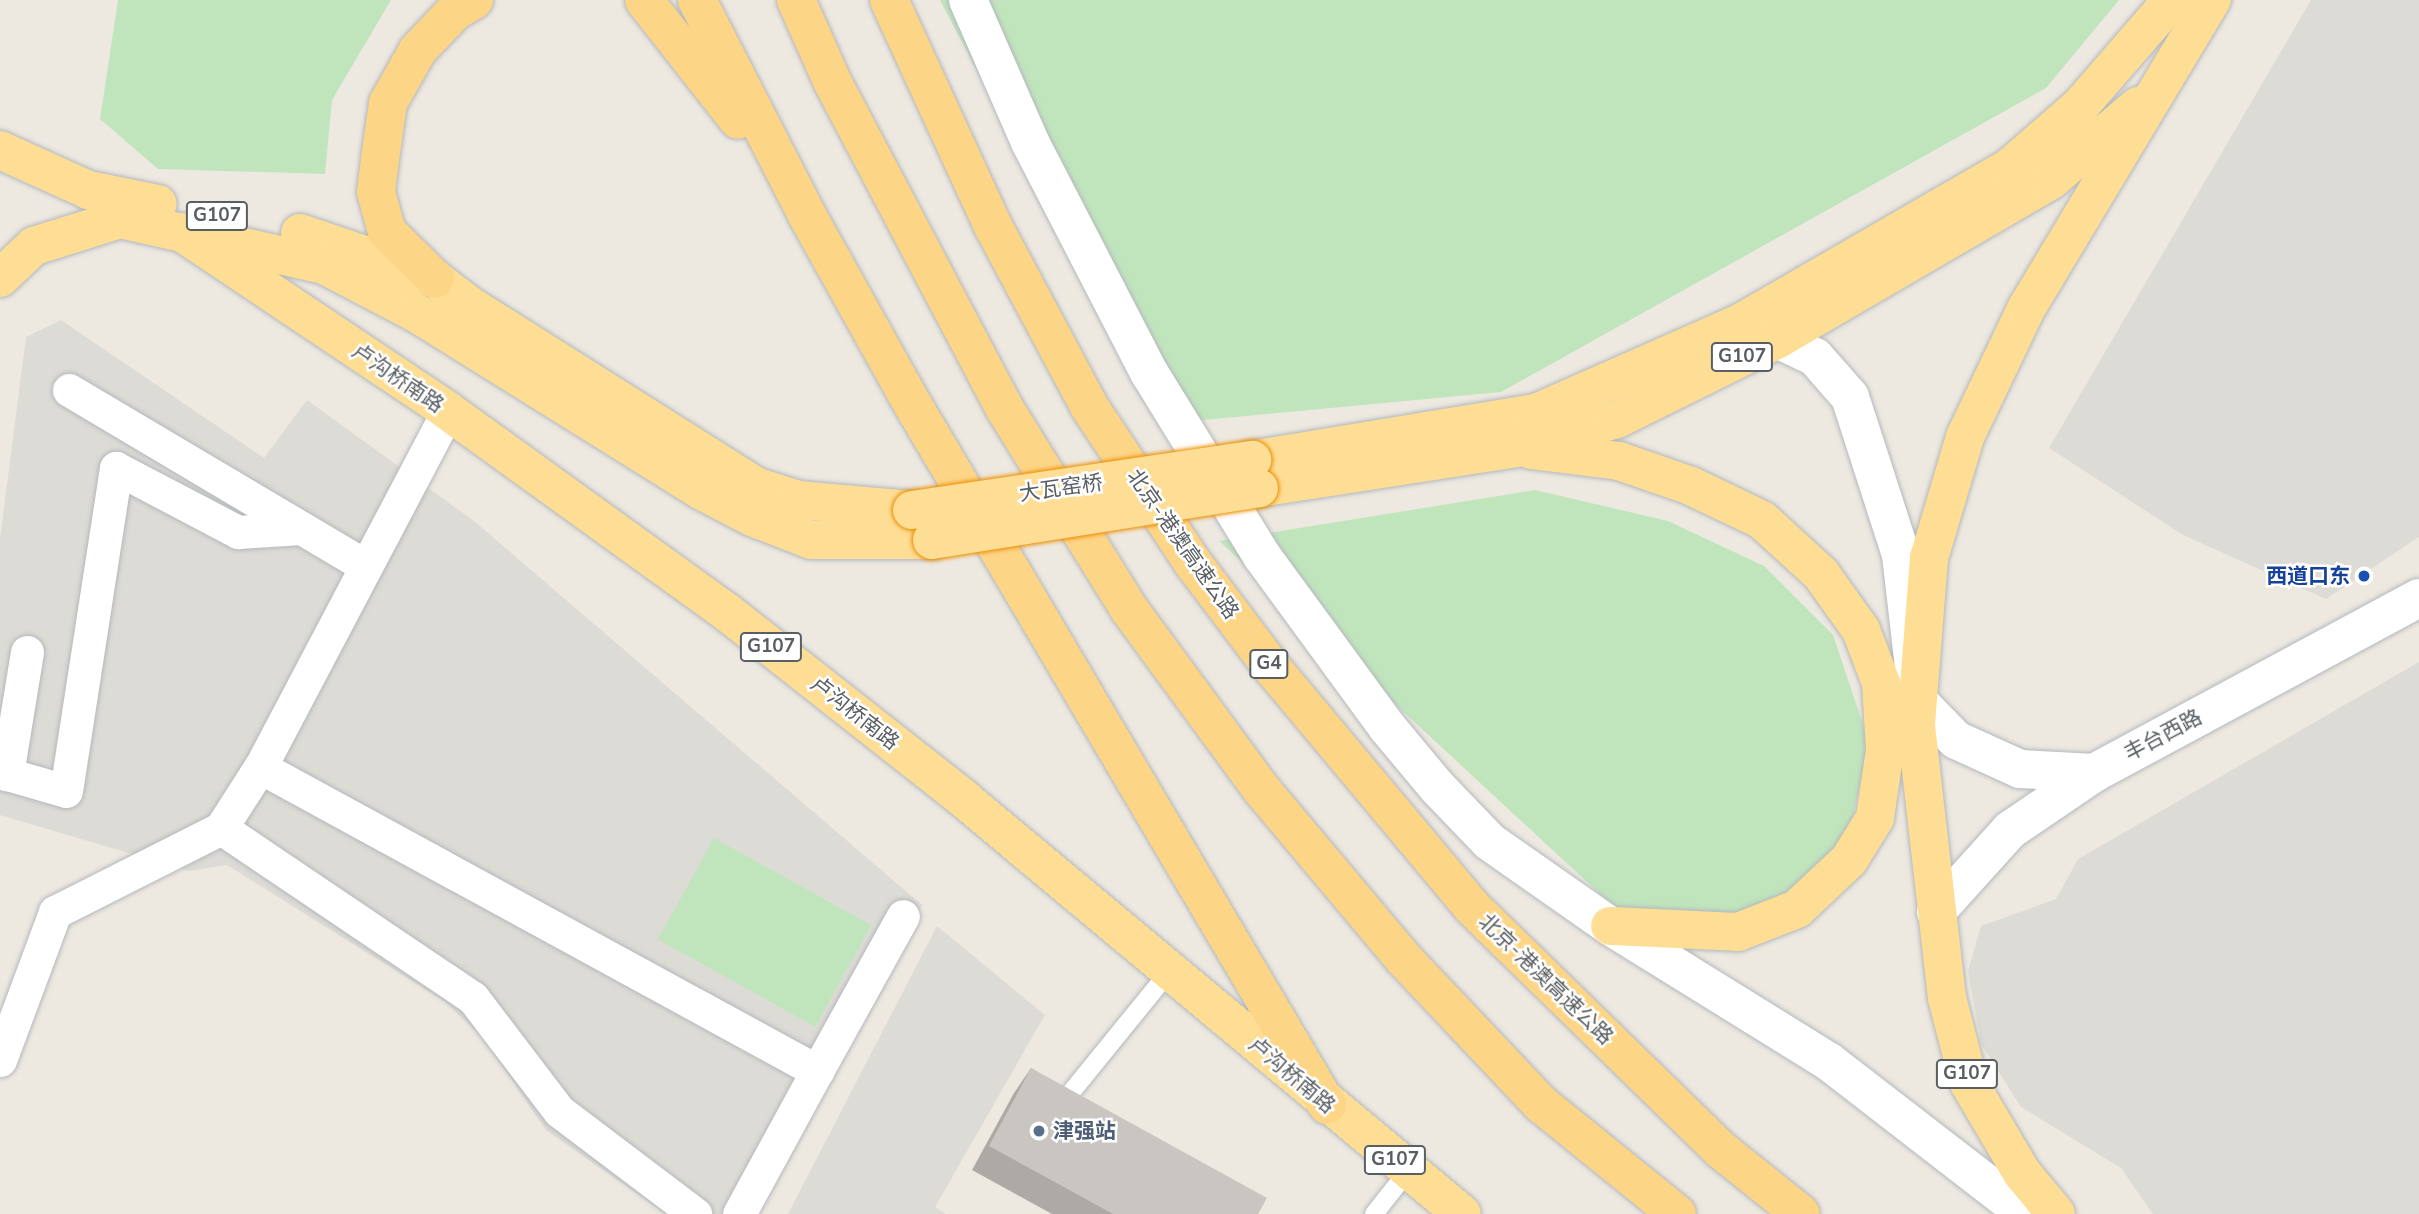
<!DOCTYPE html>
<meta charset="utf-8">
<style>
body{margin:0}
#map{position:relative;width:2419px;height:1214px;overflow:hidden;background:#ede9e1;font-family:"Nunito Sans","Noto Sans SC",sans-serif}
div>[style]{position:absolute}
.industrial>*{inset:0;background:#dddbd5}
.green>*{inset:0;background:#c0e5bd;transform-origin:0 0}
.roads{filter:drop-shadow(0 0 2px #b4b8bc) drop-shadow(0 0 2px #b4b8bc)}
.service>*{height:18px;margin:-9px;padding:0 9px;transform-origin:9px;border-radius:9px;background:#fff}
.minor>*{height:33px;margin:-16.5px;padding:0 16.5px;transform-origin:16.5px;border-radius:16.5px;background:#fff}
.tertiary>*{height:38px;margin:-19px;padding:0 19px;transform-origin:19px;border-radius:19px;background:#fff}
.secondary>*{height:38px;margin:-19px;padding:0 19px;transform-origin:19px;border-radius:19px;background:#fff}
.trunk>*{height:38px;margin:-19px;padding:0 19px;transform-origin:19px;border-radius:19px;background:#fede95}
.motorway>*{height:38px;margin:-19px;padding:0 19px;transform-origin:19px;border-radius:19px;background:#fdd587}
.bridges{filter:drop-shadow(0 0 2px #ed8e00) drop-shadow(0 0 2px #ed8e00)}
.trunk-bridge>*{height:38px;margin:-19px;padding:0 19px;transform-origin:19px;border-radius:19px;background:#fede95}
.wall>*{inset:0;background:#ada9a5}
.building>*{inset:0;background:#c9c5c0}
.dots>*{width:19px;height:19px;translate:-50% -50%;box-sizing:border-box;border:4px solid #fff;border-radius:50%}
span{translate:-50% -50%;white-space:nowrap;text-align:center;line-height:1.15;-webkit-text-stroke:5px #fff;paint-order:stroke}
.shield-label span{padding:2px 5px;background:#fff;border:2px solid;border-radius:5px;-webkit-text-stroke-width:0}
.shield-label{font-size:19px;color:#595e62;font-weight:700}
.street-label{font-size:21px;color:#595e62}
.transit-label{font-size:21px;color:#164399;font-weight:700}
.right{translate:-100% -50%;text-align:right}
.service-label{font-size:21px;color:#4e5e75;font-weight:700}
.left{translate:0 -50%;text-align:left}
</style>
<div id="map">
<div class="industrial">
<i style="clip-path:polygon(2311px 0,2419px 0,2419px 537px,2326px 599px,2183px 535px,2049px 448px)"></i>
<i style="clip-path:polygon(61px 320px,264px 458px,307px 400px,474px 521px,922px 905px,752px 1214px,666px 1214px,546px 1130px,482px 1037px,444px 1001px,227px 865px,189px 871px,0 815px,0 539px,26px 337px)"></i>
<i style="clip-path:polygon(2419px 662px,2419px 1214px,2153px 1214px,2121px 1168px,2021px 1107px,1981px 1044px,1968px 971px,1981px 926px,2056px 899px,2078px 859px)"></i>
<i style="clip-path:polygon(937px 926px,1045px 1015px,935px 1207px,946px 1214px,788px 1214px)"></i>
</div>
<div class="green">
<i style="clip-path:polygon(118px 0,391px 0,332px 100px,325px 174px,158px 169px,100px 119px)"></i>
<i style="clip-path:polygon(940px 0,2119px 0,2046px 88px,1501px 392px,1162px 424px)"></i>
<i style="clip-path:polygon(1535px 490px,1668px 521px,1764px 566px,1833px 635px,1869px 742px,1848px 838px,1808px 885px,1745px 916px,1693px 917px,1613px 906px,1219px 541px)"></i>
<i style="left:714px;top:838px;width:180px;height:116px;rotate:29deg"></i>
</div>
<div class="roads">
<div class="service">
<i style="left:1070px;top:1105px;width:7px;rotate:-146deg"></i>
<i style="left:1064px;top:1101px;width:166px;rotate:-50.9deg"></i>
<i style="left:1374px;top:1214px;width:55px;rotate:-51.7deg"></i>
</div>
<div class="minor">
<i style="left:69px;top:390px;width:345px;rotate:30.7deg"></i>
<i style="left:448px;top:411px;width:403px;rotate:117.8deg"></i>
<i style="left:260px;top:767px;width:635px;rotate:28.62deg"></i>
<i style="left:817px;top:1071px;width:177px;rotate:-61deg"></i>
<i style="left:27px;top:652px;width:124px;rotate:99.3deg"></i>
<i style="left:7px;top:774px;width:61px;rotate:16.1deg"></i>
<i style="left:66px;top:791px;width:327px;rotate:-81.2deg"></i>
<i style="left:116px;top:468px;width:138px;rotate:27.7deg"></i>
<i style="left:238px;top:532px;width:63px;rotate:-3.6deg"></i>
<i style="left:260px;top:767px;width:72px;rotate:122.6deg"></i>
<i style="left:221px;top:828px;width:304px;rotate:34deg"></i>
<i style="left:473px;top:998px;width:142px;rotate:52.7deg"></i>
<i style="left:559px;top:1111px;width:171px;rotate:37.1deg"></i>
<i style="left:0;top:1060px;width:158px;rotate:-69.6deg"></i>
<i style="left:55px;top:912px;width:186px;rotate:-26.8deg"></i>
<i style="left:739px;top:1214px;width:163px;rotate:-61.4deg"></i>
</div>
<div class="tertiary">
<i style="left:968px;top:0;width:155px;rotate:66.4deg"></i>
<i style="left:1030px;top:142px;width:261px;rotate:62.7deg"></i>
<i style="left:1150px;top:374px;width:214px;rotate:58.4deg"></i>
<i style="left:1262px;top:556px;width:212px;rotate:53.8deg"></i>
<i style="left:1387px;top:727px;width:78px;rotate:50.2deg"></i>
<i style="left:1437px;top:787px;width:76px;rotate:46.1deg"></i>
<i style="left:1490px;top:842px;width:146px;rotate:35deg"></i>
<i style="left:1610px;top:926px;width:256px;rotate:31.8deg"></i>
<i style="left:1828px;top:1061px;width:250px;rotate:37.7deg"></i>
</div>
<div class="secondary">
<i style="left:1752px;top:327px;width:70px;rotate:25.5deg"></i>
<i style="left:1815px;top:357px;width:53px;rotate:48.8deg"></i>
<i style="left:1850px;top:397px;width:166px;rotate:72.1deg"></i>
<i style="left:1901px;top:555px;width:147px;rotate:83.4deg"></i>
<i style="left:1918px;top:701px;width:54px;rotate:45.7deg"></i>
<i style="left:1956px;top:740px;width:70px;rotate:24.4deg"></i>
<i style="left:2020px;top:769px;width:74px;rotate:3.1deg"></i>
<i style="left:1936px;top:912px;width:110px;rotate:-47.9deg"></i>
<i style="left:2010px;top:830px;width:102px;rotate:-34.2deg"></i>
<i style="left:2094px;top:773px;width:369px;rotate:-28.3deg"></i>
</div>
<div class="trunk">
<i style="left:0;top:150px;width:97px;rotate:24.4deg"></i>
<i style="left:88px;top:190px;width:71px;rotate:11.3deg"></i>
<i style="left:181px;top:232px;width:321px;rotate:33.8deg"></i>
<i style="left:448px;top:411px;width:345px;rotate:35.8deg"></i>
<i style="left:728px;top:613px;width:300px;rotate:38.2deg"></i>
<i style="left:964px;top:799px;width:648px;rotate:39.81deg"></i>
<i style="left:300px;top:233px;width:143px;rotate:18.8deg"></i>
<i style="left:435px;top:279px;width:43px;rotate:37.4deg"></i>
<i style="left:469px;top:305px;width:338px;rotate:32.3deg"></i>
<i style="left:755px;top:486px;width:46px;rotate:17.7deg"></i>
<i style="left:799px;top:500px;width:113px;rotate:5.1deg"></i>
<i style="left:0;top:278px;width:47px;rotate:-43.3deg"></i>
<i style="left:34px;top:246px;width:90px;rotate:-17.4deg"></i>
<i style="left:120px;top:219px;width:209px;rotate:12.7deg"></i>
<i style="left:324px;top:265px;width:104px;rotate:27.6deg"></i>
<i style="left:416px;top:313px;width:337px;rotate:31.9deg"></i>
<i style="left:702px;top:491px;width:56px;rotate:27.5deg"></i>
<i style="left:752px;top:517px;width:63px;rotate:21.3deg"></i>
<i style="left:811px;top:540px;width:121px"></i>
<i style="left:1531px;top:450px;width:89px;rotate:7.1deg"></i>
<i style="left:1619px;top:461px;width:76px;rotate:19.1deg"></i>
<i style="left:1691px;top:486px;width:79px;rotate:25.6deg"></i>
<i style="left:1762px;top:520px;width:80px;rotate:42.5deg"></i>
<i style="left:1821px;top:574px;width:69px;rotate:54.5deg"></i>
<i style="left:1861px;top:630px;width:57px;rotate:69.3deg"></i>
<i style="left:1881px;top:683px;width:67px;rotate:86.6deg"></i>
<i style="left:1885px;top:750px;width:69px;rotate:98.4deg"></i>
<i style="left:1875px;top:818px;width:49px;rotate:121.8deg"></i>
<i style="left:1849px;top:860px;width:71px;rotate:136.7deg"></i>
<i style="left:1797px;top:909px;width:63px;rotate:158.7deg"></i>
<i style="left:1738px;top:932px;width:128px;rotate:-177.3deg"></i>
<i style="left:1252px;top:460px;width:288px;rotate:-9.4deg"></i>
<i style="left:1536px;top:413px;width:225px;rotate:-23.8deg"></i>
<i style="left:1742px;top:322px;width:310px;rotate:-30deg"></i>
<i style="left:2010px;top:167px;width:94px;rotate:-41.1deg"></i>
<i style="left:2081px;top:105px;width:139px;rotate:-49.1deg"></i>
<i style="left:1259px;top:488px;width:260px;rotate:-8.8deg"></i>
<i style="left:1516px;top:448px;width:105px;rotate:-16deg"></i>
<i style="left:1617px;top:419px;width:180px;rotate:-26.4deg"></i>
<i style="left:1778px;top:339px;width:315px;rotate:-30.2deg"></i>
<i style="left:2050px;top:181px;width:116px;rotate:-40.4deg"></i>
<i style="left:2056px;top:1214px;width:53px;rotate:-129.7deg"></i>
<i style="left:2022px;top:1173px;width:104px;rotate:-120.5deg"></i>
<i style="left:1969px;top:1083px;width:88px;rotate:-104.5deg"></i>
<i style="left:1947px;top:998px;width:276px;rotate:-96.5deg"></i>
<i style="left:1916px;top:724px;width:167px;rotate:-85.5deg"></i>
<i style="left:1929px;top:558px;width:126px;rotate:-73.4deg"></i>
<i style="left:1965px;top:437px;width:142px;rotate:-64.5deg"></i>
<i style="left:2026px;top:309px;width:361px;rotate:-59deg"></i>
</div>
<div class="motorway">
<i style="left:644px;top:0;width:152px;rotate:51.9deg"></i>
<i style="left:697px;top:0;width:242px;rotate:62.9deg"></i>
<i style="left:807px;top:215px;width:206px;rotate:60.9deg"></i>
<i style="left:907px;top:395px;width:825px;rotate:59.39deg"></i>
<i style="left:796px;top:0;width:91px;rotate:66deg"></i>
<i style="left:833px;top:83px;width:369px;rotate:62.2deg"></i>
<i style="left:1005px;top:409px;width:235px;rotate:58.2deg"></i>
<i style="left:1129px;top:609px;width:225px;rotate:53.7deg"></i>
<i style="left:1262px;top:790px;width:219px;rotate:50deg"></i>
<i style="left:1403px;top:958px;width:201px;rotate:46.6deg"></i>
<i style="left:1541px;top:1104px;width:175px;rotate:39deg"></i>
<i style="left:889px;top:0;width:249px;rotate:65.3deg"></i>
<i style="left:993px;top:226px;width:204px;rotate:61.9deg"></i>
<i style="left:1089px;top:406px;width:188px;rotate:56.5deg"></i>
<i style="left:1193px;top:563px;width:133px;rotate:53deg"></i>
<i style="left:1273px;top:669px;width:310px;rotate:50.1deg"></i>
<i style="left:1472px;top:907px;width:348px;rotate:44.3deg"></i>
<i style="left:1721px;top:1150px;width:102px;rotate:38.7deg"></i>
<i style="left:435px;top:279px;width:67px;rotate:-135.6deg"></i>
<i style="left:387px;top:232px;width:41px;rotate:-105.4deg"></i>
<i style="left:376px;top:192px;width:33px;rotate:-83deg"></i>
<i style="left:380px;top:159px;width:57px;rotate:-81.9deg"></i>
<i style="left:388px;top:103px;width:61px;rotate:-60.5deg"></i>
<i style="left:418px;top:50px;width:54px;rotate:-46.5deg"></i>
<i style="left:455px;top:11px;width:22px;rotate:-30deg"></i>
</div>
</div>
<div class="bridges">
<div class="trunk-bridge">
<i style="left:912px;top:510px;width:344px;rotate:-8.4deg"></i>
<i style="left:932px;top:540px;width:331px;rotate:-9deg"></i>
</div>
</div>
<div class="wall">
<i style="clip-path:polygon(1031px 1068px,1258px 1214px,1052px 1214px,972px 1170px,1014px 1093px)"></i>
</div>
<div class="building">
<i style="clip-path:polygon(1031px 1068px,1267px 1198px,1258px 1214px,1113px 1214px,989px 1146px)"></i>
</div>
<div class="dots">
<i style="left:2364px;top:576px;background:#1a4fb4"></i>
<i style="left:1039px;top:1131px;background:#5c6f8a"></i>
</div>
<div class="shield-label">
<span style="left:217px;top:216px">G107</span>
<span style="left:1742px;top:357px">G107</span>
<span style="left:771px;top:647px">G107</span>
<span style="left:1269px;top:664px">G4</span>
<span style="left:1967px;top:1074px">G107</span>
<span style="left:1395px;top:1160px">G107</span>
</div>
<div class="street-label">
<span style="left:398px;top:378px;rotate:34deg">卢沟桥南路</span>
<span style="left:1061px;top:488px;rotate:-8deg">大瓦窑桥</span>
<span style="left:1183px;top:544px;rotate:55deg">北京-港澳高速公路</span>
<span style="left:855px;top:713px;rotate:38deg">卢沟桥南路</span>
<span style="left:2163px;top:735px;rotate:-28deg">丰台西路</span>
<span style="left:1546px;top:979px;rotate:44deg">北京-港澳高速公路</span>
<span style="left:1292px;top:1075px;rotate:40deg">卢沟桥南路</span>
</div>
<div class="transit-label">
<span class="right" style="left:2350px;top:576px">西道口东</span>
</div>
<div class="service-label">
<span class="left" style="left:1053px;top:1131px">津强站</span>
</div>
</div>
